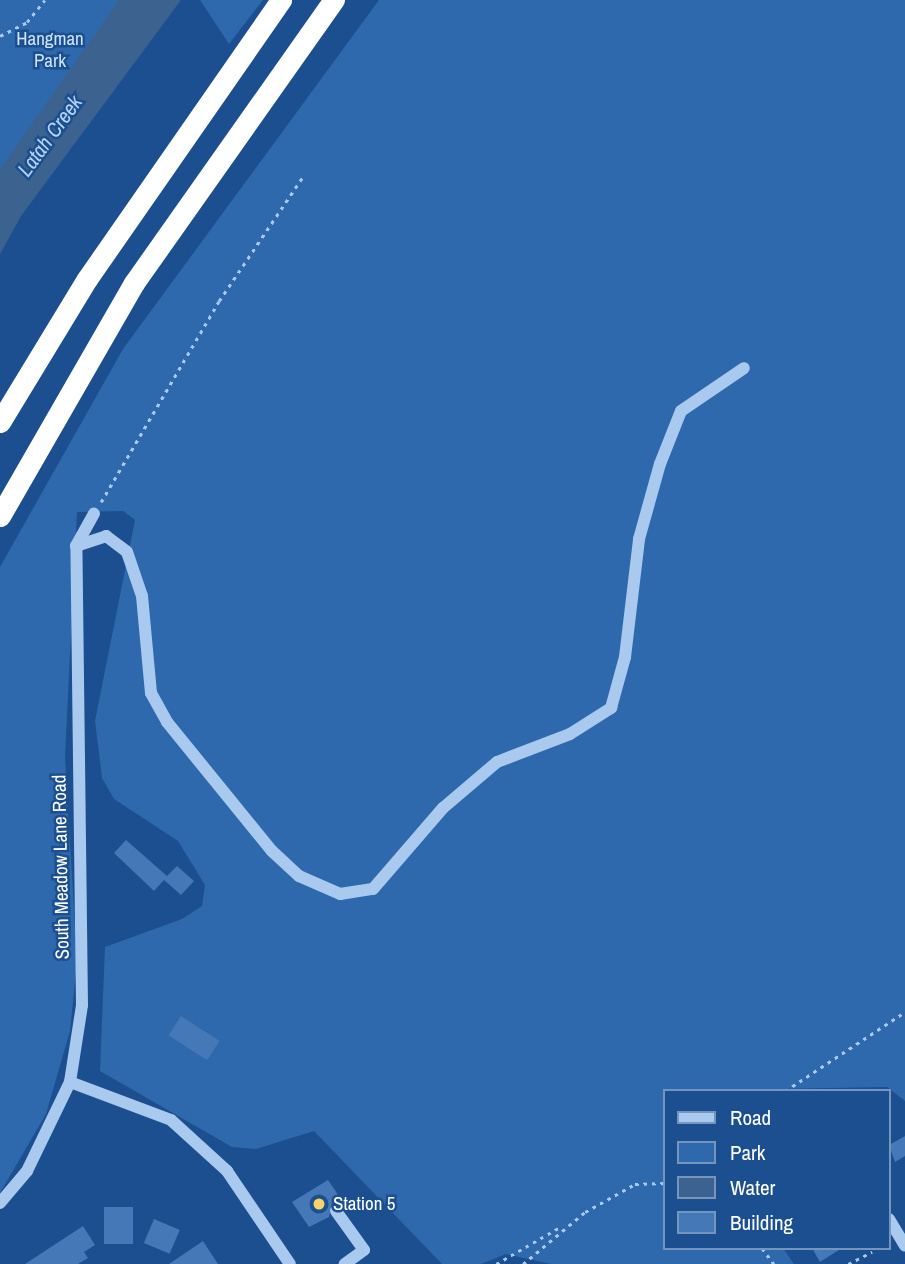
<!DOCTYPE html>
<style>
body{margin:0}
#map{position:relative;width:905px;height:1264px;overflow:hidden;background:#1b4f8f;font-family:"Archivo Narrow",sans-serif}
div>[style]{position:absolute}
.green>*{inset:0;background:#2e69ad}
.water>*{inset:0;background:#3c6290}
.building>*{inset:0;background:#4478b7;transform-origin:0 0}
.path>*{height:2.5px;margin-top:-1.25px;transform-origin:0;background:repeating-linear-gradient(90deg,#a9c9ee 0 3.5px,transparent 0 8.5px)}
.minor>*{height:12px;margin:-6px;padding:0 6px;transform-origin:6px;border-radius:6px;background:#a9c9ee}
.highway>*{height:21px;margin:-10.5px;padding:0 10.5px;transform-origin:10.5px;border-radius:10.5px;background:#fff}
.dots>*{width:19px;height:19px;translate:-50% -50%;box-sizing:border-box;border:4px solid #1b4f8f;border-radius:50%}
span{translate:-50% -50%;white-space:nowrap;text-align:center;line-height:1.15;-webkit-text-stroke:5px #1b4f8f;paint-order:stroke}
.park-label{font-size:19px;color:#cfe3fa}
.street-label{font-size:19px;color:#fff}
.poi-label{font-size:19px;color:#fff}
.left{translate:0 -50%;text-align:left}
.water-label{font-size:21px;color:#b5d3f5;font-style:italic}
.legend{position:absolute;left:663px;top:1089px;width:228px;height:161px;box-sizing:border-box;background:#1b4f8f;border:2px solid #7695bc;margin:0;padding:9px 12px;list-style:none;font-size:21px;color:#fff}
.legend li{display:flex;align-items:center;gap:14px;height:35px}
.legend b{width:35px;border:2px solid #7695bc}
</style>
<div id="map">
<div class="green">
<i style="clip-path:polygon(0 0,150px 0,0 205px)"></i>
<i style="clip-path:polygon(200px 0,263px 0,229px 44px)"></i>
<i style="clip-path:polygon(379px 0,905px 0,905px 1101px,887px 1087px,665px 1091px,665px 1248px,783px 1248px,794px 1264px,551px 1264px,506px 1254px,481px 1264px,442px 1264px,314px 1131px,256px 1149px,232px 1147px,100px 1071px,105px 947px,182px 919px,202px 906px,205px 885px,178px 841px,114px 799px,102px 778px,95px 721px,135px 520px,123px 511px,77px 512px,65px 757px,77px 962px,70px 1031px,46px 1114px,0 1193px,0 567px,123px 349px)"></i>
</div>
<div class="water">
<i style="clip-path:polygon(119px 0,181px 0,21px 216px,0 254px,0 169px)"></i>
</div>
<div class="building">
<i style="clip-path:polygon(126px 840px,167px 876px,177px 866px,194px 881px,181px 895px,164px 880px,154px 891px,114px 853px)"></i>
<i style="left:181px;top:1016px;width:46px;height:23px;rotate:33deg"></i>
<i style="clip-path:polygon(905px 1136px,905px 1156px,895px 1162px,889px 1145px)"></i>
<i style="clip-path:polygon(328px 1180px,345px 1205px,332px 1204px,329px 1217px,309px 1227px,292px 1202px)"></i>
<i style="left:104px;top:1207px;width:29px;height:37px"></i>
<i style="left:154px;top:1219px;width:28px;height:26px;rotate:23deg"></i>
<i style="clip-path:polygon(83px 1226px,95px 1245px,84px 1252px,88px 1258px,78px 1264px,25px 1264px)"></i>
<i style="clip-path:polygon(203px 1241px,218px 1264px,169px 1264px)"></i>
<i style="clip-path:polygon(812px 1248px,842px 1248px,820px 1262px)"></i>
</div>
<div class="path">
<i style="left:0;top:36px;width:30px;rotate:-27deg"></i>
<i style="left:27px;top:22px;width:28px;rotate:-51deg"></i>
<i style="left:101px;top:502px;width:233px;rotate:-59.6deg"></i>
<i style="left:219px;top:301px;width:152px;rotate:-56deg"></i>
<i style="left:785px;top:1091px;width:144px;rotate:-33.4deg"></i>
<i style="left:762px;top:1248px;width:20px;rotate:53deg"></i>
<i style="left:496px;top:1264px;width:74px;rotate:-30deg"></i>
<i style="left:523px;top:1264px;width:81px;rotate:-40deg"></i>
<i style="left:585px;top:1212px;width:57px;rotate:-29.2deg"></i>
<i style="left:635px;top:1184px;width:30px;rotate:-2deg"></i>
<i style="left:848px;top:1264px;width:27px;rotate:-27deg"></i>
</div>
<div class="minor">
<i style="left:76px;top:546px;width:32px;rotate:-18deg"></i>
<i style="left:106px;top:536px;width:26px;rotate:37deg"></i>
<i style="left:127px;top:552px;width:46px;rotate:71.2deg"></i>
<i style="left:142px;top:596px;width:97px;rotate:84.7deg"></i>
<i style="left:151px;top:693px;width:33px;rotate:61deg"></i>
<i style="left:167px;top:722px;width:166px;rotate:50.9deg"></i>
<i style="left:272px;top:851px;width:37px;rotate:43deg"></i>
<i style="left:299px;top:876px;width:45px;rotate:23.7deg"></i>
<i style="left:340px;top:894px;width:33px;rotate:-9deg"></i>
<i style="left:373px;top:889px;width:107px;rotate:-49.2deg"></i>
<i style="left:443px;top:808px;width:71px;rotate:-40.4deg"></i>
<i style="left:497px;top:762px;width:78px;rotate:-21deg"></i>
<i style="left:570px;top:734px;width:49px;rotate:-32.4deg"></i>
<i style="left:611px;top:708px;width:53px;rotate:-74.6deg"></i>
<i style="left:625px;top:657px;width:119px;rotate:-83.2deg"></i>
<i style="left:639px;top:539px;width:78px;rotate:-74.4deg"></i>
<i style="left:660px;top:464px;width:57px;rotate:-68.4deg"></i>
<i style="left:681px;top:411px;width:76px;rotate:-34.3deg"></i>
<i style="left:70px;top:1082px;width:108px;rotate:20.6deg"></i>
<i style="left:171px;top:1120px;width:76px;rotate:42.3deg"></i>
<i style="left:227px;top:1171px;width:112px;rotate:55.9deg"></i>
<i style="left:0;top:1203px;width:42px;rotate:-49.8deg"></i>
<i style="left:27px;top:1171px;width:99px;rotate:-64.2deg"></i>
<i style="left:70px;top:1082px;width:78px;rotate:-81.1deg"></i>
<i style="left:82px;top:1005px;width:459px;rotate:-90.7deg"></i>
<i style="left:76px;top:546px;width:37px;rotate:-61deg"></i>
<i style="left:336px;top:1211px;width:48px;rotate:54.3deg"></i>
<i style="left:364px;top:1250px;width:24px;rotate:144deg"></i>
<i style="left:889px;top:1219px;width:31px;rotate:59deg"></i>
</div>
<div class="highway">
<i style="left:0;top:422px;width:167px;rotate:-58.7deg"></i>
<i style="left:87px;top:279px;width:340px;rotate:-55.2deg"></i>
<i style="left:0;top:516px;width:269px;rotate:-60.1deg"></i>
<i style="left:134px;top:283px;width:347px;rotate:-54.8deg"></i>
</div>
<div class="dots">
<i style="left:319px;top:1204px;background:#ffd166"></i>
</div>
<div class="park-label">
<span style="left:50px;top:50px">Hangman<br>Park</span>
</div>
<div class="street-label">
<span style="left:61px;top:867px;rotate:-91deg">South Meadow Lane Road</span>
</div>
<div class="poi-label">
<span class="left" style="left:333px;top:1204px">Station 5</span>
</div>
<div class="water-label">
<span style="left:50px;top:136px;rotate:-54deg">Latah Creek</span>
</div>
<ul class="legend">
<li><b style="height:9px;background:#a9c9ee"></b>Road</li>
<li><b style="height:19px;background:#2e69ad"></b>Park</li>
<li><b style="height:19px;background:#3c6290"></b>Water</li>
<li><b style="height:19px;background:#4478b7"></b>Building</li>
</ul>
</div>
